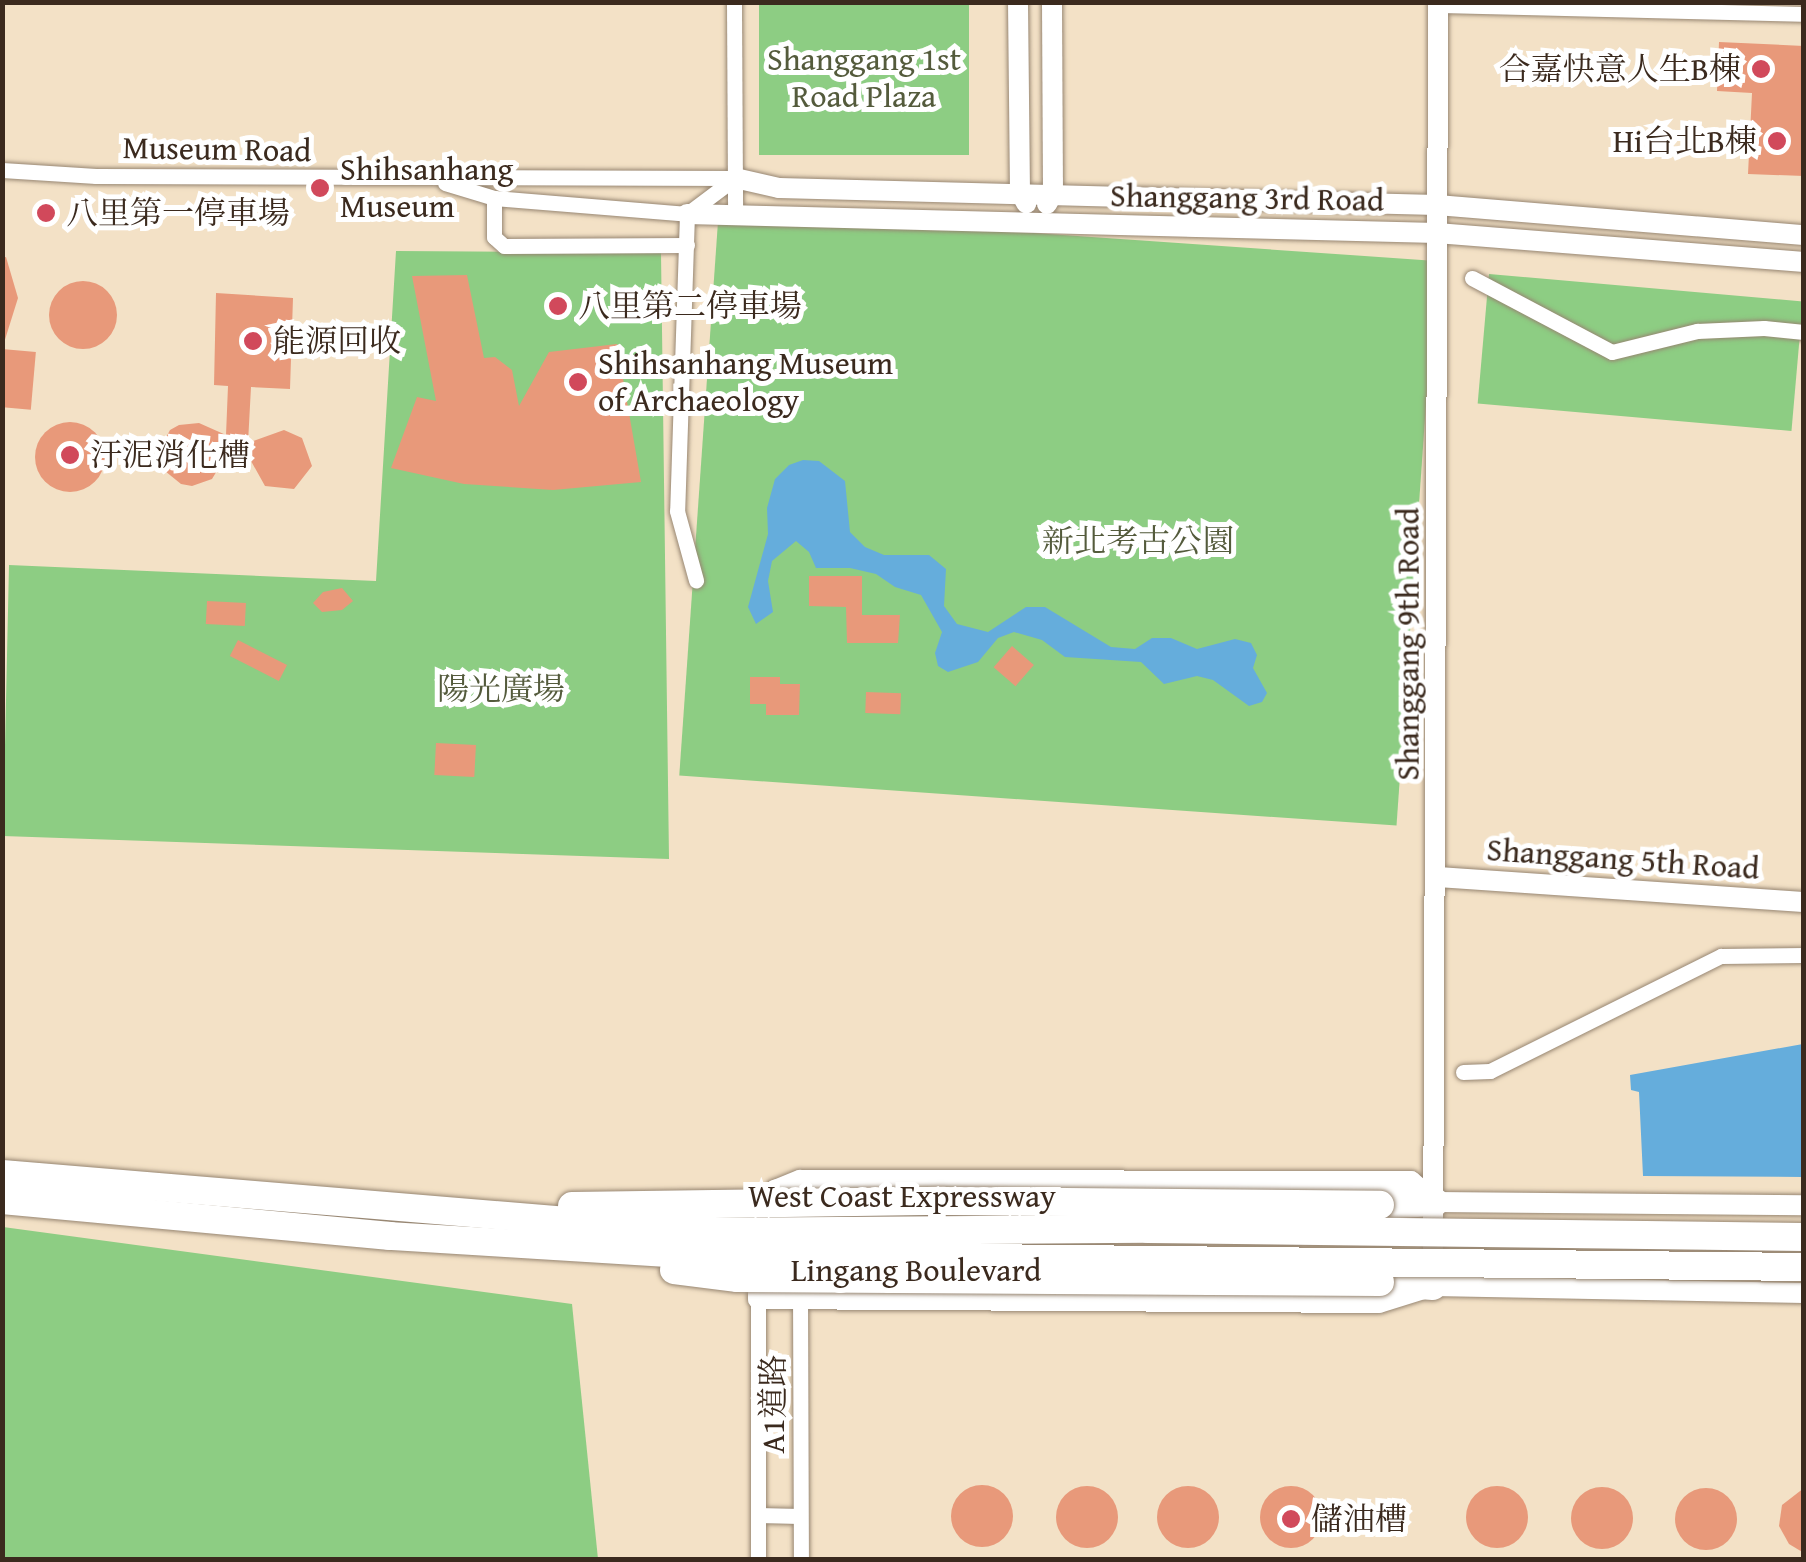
<!DOCTYPE html>
<meta charset="utf-8">
<style>
body{margin:0}
#map{position:relative;width:1806px;height:1562px;overflow:hidden;background:#f3e1c6;font-family:"Gentium Book Plus","Noto Serif TC",serif}
div>[style]{position:absolute}
.green>*{inset:0;background:#8dcd83;transform-origin:0 0}
.water>*{inset:0;background:#65addc}
.building>*{inset:0;background:#e8997a;transform-origin:0 0}
.round{border-radius:50%}
.roads{filter:drop-shadow(0 0 2px #978672) drop-shadow(0 0 2px #978672)}
.street>*{height:15px;margin:-7.5px;padding:0 7.5px;transform-origin:7.5px;border-radius:7.5px;background:#fff}
.secondary>*{height:20px;margin:-10px;padding:0 10px;transform-origin:10px;border-radius:10px;background:#fff}
.highway>*{height:28px;margin:-14px;padding:0 14px;transform-origin:14px;border-radius:14px;background:#fff}
.bridges{filter:drop-shadow(0 0 2px #978672) drop-shadow(0 0 2px #978672)}
.highway-bridge>*{height:28px;margin:-14px;padding:0 14px;transform-origin:14px;border-radius:14px;background:#fff}
.dots>*{width:28px;height:28px;translate:-50% -50%;box-sizing:border-box;border:5px solid #fff;border-radius:50%}
span{translate:-50% -50%;white-space:nowrap;text-align:center;line-height:1.15;-webkit-text-stroke:10px #fff;paint-order:stroke}
.park-label{font-size:32px;color:#545b3c}
.poi-label{font-size:32px;color:#3b2a1e}
.right{translate:-100% -50%;text-align:right}
.left{translate:0 -50%;text-align:left}
.street-label{font-size:32px;color:#3b2a1e}
.frame{position:absolute;inset:0;border:5px solid #3b2a1e;pointer-events:none}
</style>
<div id="map">
<div class="green">
<i style="left:759px;top:3px;width:210px;height:152px"></i>
<i style="clip-path:polygon(396px 251px,661px 253px,669px 859px,3px 836px,9px 565px,376px 581px)"></i>
<i style="left:1436px;top:261px;width:566px;height:719px;rotate:94deg"></i>
<i style="left:1489px;top:274px;width:315px;height:130px;rotate:5deg"></i>
<i style="clip-path:polygon(3px 1227px,572px 1304px,598px 1559px,3px 1559px)"></i>
</div>
<div class="water">
<i style="clip-path:polygon(803px 460px,819px 461px,845px 481px,850px 532px,865px 547px,884px 555px,929px 555px,946px 569px,944px 606px,957px 624px,988px 632px,1026px 607px,1045px 607px,1111px 647px,1135px 649px,1152px 638px,1171px 638px,1197px 649px,1235px 639px,1251px 643px,1257px 655px,1253px 668px,1267px 693px,1262px 702px,1249px 706px,1213px 680px,1197px 676px,1164px 684px,1141px 662px,1065px 657px,1042px 640px,1014px 632px,998px 638px,978px 662px,948px 672px,938px 666px,935px 653px,942px 632px,921px 595px,895px 587px,876px 574px,850px 568px,816px 568px,809px 552px,796px 541px,772px 561px,768px 581px,773px 612px,756px 624px,748px 607px,768px 534px,767px 508px,775px 479px,789px 465px)"></i>
<i style="clip-path:polygon(1803px 1044px,1803px 1177px,1643px 1176px,1639px 1092px,1631px 1090px,1630px 1075px)"></i>
</div>
<div class="building">
<i style="clip-path:polygon(1719px 42px,1804px 46px,1804px 176px,1748px 174px,1752px 93px,1717px 91px)"></i>
<i style="clip-path:polygon(6px 257px,18px 298px,3px 346px,2px 258px)"></i>
<i style="clip-path:polygon(467px 275px,484px 358px,495px 357px,512px 370px,519px 406px,549px 352px,617px 344px,641px 482px,553px 490px,464px 484px,391px 468px,417px 397px,436px 401px,412px 276px)"></i>
<i class="round" style="left:49px;top:281px;width:68px;height:68px"></i>
<i style="clip-path:polygon(216px 293px,293px 298px,290px 389px,251px 387px,248px 443px,284px 430px,302px 438px,312px 466px,294px 489px,265px 486px,251px 461px,224px 459px,212px 479px,192px 486px,181px 484px,165px 471px,160px 449px,170px 430px,179px 425px,199px 423px,226px 435px,228px 386px,214px 385px)"></i>
<i style="left:2px;top:349px;width:34px;height:58px;rotate:5deg"></i>
<i class="round" style="left:35px;top:422px;width:70px;height:70px"></i>
<i style="clip-path:polygon(809px 576px,862px 576px,862px 615px,900px 615px,898px 643px,847px 643px,846px 607px,809px 606px)"></i>
<i style="clip-path:polygon(342px 588px,353px 601px,342px 610px,322px 612px,313px 603px,323px 592px)"></i>
<i style="left:207px;top:601px;width:39px;height:23px;rotate:3deg"></i>
<i style="left:238px;top:640px;width:55px;height:18px;rotate:27deg"></i>
<i style="left:1012px;top:646px;width:29px;height:28px;rotate:41deg"></i>
<i style="clip-path:polygon(750px 677px,780px 677px,780px 684px,800px 684px,799px 715px,766px 715px,766px 704px,750px 704px)"></i>
<i style="left:866px;top:692px;width:35px;height:21px;rotate:2deg"></i>
<i style="left:436px;top:743px;width:40px;height:32px;rotate:3deg"></i>
<i class="round" style="left:951px;top:1485px;width:62px;height:62px"></i>
<i class="round" style="left:1260px;top:1486px;width:62px;height:62px"></i>
<i class="round" style="left:1157px;top:1486px;width:62px;height:62px"></i>
<i class="round" style="left:1056px;top:1486px;width:62px;height:62px"></i>
<i class="round" style="left:1466px;top:1486px;width:62px;height:62px"></i>
<i class="round" style="left:1571px;top:1487px;width:62px;height:62px"></i>
<i class="round" style="left:1675px;top:1488px;width:62px;height:62px"></i>
<i style="clip-path:polygon(1804px 1488px,1804px 1553px,1789px 1544px,1779px 1526px,1782px 1505px)"></i>
</div>
<div class="roads">
<div class="street">
<i style="left:734px;top:2px;width:213px;rotate:89.7deg"></i>
<i style="left:1438px;top:5px;width:366px;rotate:1.4deg"></i>
<i style="left:2px;top:170px;width:94px;rotate:3.7deg"></i>
<i style="left:96px;top:176px;width:639px;rotate:0.18deg"></i>
<i style="left:445px;top:183px;width:51px;rotate:17deg"></i>
<i style="left:494px;top:198px;width:194px;rotate:4.7deg"></i>
<i style="left:494px;top:198px;width:39px;rotate:90deg"></i>
<i style="left:494px;top:237px;width:13px;rotate:42deg"></i>
<i style="left:504px;top:246px;width:183px;rotate:-0.3deg"></i>
<i style="left:687px;top:214px;width:297px;rotate:91.9deg"></i>
<i style="left:677px;top:511px;width:72px;rotate:74.6deg"></i>
<i style="left:687px;top:214px;width:60px;rotate:-36.9deg"></i>
<i style="left:1472px;top:278px;width:158px;rotate:27.9deg"></i>
<i style="left:1612px;top:352px;width:88px;rotate:-13.9deg"></i>
<i style="left:1697px;top:331px;width:67px;rotate:-2.6deg"></i>
<i style="left:1764px;top:328px;width:40px;rotate:5.7deg"></i>
<i style="left:1463px;top:1072px;width:27px;rotate:-2deg"></i>
<i style="left:1490px;top:1071px;width:258px;rotate:-26.5deg"></i>
<i style="left:1721px;top:956px;width:83px;rotate:-0.7deg"></i>
<i style="left:800px;top:1289px;width:271px;rotate:89.8deg"></i>
<i style="left:758px;top:1299px;width:261px;rotate:90deg"></i>
<i style="left:758px;top:1515px;width:42px;rotate:1.4deg"></i>
</div>
<div class="secondary">
<i style="left:1018px;top:2px;width:190px;rotate:89.4deg"></i>
<i style="left:1020px;top:192px;width:13px;rotate:61deg"></i>
<i style="left:735px;top:178px;width:45px;rotate:12.8deg"></i>
<i style="left:779px;top:188px;width:658px;rotate:1.48deg"></i>
<i style="left:1437px;top:205px;width:368px;rotate:4.7deg"></i>
<i style="left:1047px;top:204px;width:13px;rotate:-61deg"></i>
<i style="left:1053px;top:193px;width:191px;rotate:-90.3deg"></i>
<i style="left:687px;top:214px;width:750px;rotate:1.45deg"></i>
<i style="left:1437px;top:233px;width:368px;rotate:4.5deg"></i>
<i style="left:1437px;top:877px;width:368px;rotate:3.9deg"></i>
<i style="left:761px;top:1209px;width:24px;rotate:-54deg"></i>
<i style="left:775px;top:1190px;width:27px;rotate:-22deg"></i>
<i style="left:800px;top:1180px;width:611px;rotate:0.09deg"></i>
<i style="left:1411px;top:1181px;width:32px;rotate:41deg"></i>
<i style="left:1435px;top:1202px;width:369px;rotate:0.5deg"></i>
<i style="left:758px;top:1268px;width:31px;rotate:90deg"></i>
<i style="left:758px;top:1299px;width:621px;rotate:0.37deg"></i>
<i style="left:1379px;top:1303px;width:57px;rotate:-17.5deg"></i>
<i style="left:1433px;top:1286px;width:371px;rotate:1.1deg"></i>
<i style="left:1433px;top:1275px;width:1273px;rotate:-89.77deg"></i>
</div>
<div class="highway">
<i style="left:1380px;top:1205px;width:55px;rotate:-3.1deg"></i>
<i style="left:1380px;top:1282px;width:53px;rotate:4.3deg"></i>
</div>
</div>
<div class="bridges">
<div class="highway-bridge">
<i style="left:2px;top:1174px;width:700px;rotate:4.75deg"></i>
<i style="left:700px;top:1232px;width:448px;rotate:-0.4deg"></i>
<i style="left:1148px;top:1229px;width:656px;rotate:0.7deg"></i>
<i style="left:2px;top:1200px;width:390px;rotate:5.3deg"></i>
<i style="left:390px;top:1236px;width:309px;rotate:3.5deg"></i>
<i style="left:698px;top:1255px;width:1106px;rotate:0.62deg"></i>
<i style="left:572px;top:1206px;width:372px;rotate:-0.8deg"></i>
<i style="left:944px;top:1201px;width:436px;rotate:0.5deg"></i>
<i style="left:674px;top:1270px;width:64px;rotate:7.2deg"></i>
<i style="left:737px;top:1278px;width:643px;rotate:0.36deg"></i>
</div>
</div>
<div class="dots">
<i style="left:1761px;top:69px;background:#d1495b"></i>
<i style="left:1777px;top:141px;background:#d1495b"></i>
<i style="left:320px;top:188px;background:#d1495b"></i>
<i style="left:46px;top:213px;background:#d1495b"></i>
<i style="left:558px;top:306px;background:#d1495b"></i>
<i style="left:253px;top:341px;background:#d1495b"></i>
<i style="left:578px;top:382px;background:#d1495b"></i>
<i style="left:70px;top:455px;background:#d1495b"></i>
<i style="left:1291px;top:1519px;background:#d1495b"></i>
</div>
<div class="park-label">
<span style="left:864px;top:78px">Shanggang 1st<br>Road Plaza</span>
<span style="left:1138px;top:541px">新北考古公園</span>
<span style="left:501px;top:689px">陽光廣場</span>
</div>
<div class="poi-label">
<span class="right" style="left:1741px;top:69px">合嘉快意人生B棟</span>
<span class="right" style="left:1757px;top:141px">Hi台北B棟</span>
<span class="left" style="left:340px;top:188px">Shihsanhang<br>Museum</span>
<span class="left" style="left:66px;top:213px">八里第一停車場</span>
<span class="left" style="left:578px;top:306px">八里第二停車場</span>
<span class="left" style="left:273px;top:341px">能源回收</span>
<span class="left" style="left:598px;top:382px">Shihsanhang Museum<br>of Archaeology</span>
<span class="left" style="left:90px;top:455px">汙泥消化槽</span>
<span class="left" style="left:1311px;top:1519px">儲油槽</span>
</div>
<div class="street-label">
<span style="left:217px;top:149px;rotate:1deg">Museum Road</span>
<span style="left:1247px;top:198px;rotate:1deg">Shanggang 3rd Road</span>
<span style="left:1408px;top:644px;rotate:-90deg">Shanggang 9th Road</span>
<span style="left:1623px;top:859px;rotate:4deg">Shanggang 5th Road</span>
<span style="left:902px;top:1196px">West Coast Expressway</span>
<span style="left:916px;top:1270px">Lingang Boulevard</span>
<span style="left:773px;top:1404px;rotate:-90deg">A1道路</span>
</div>
<div class="frame"></div>
</div>
